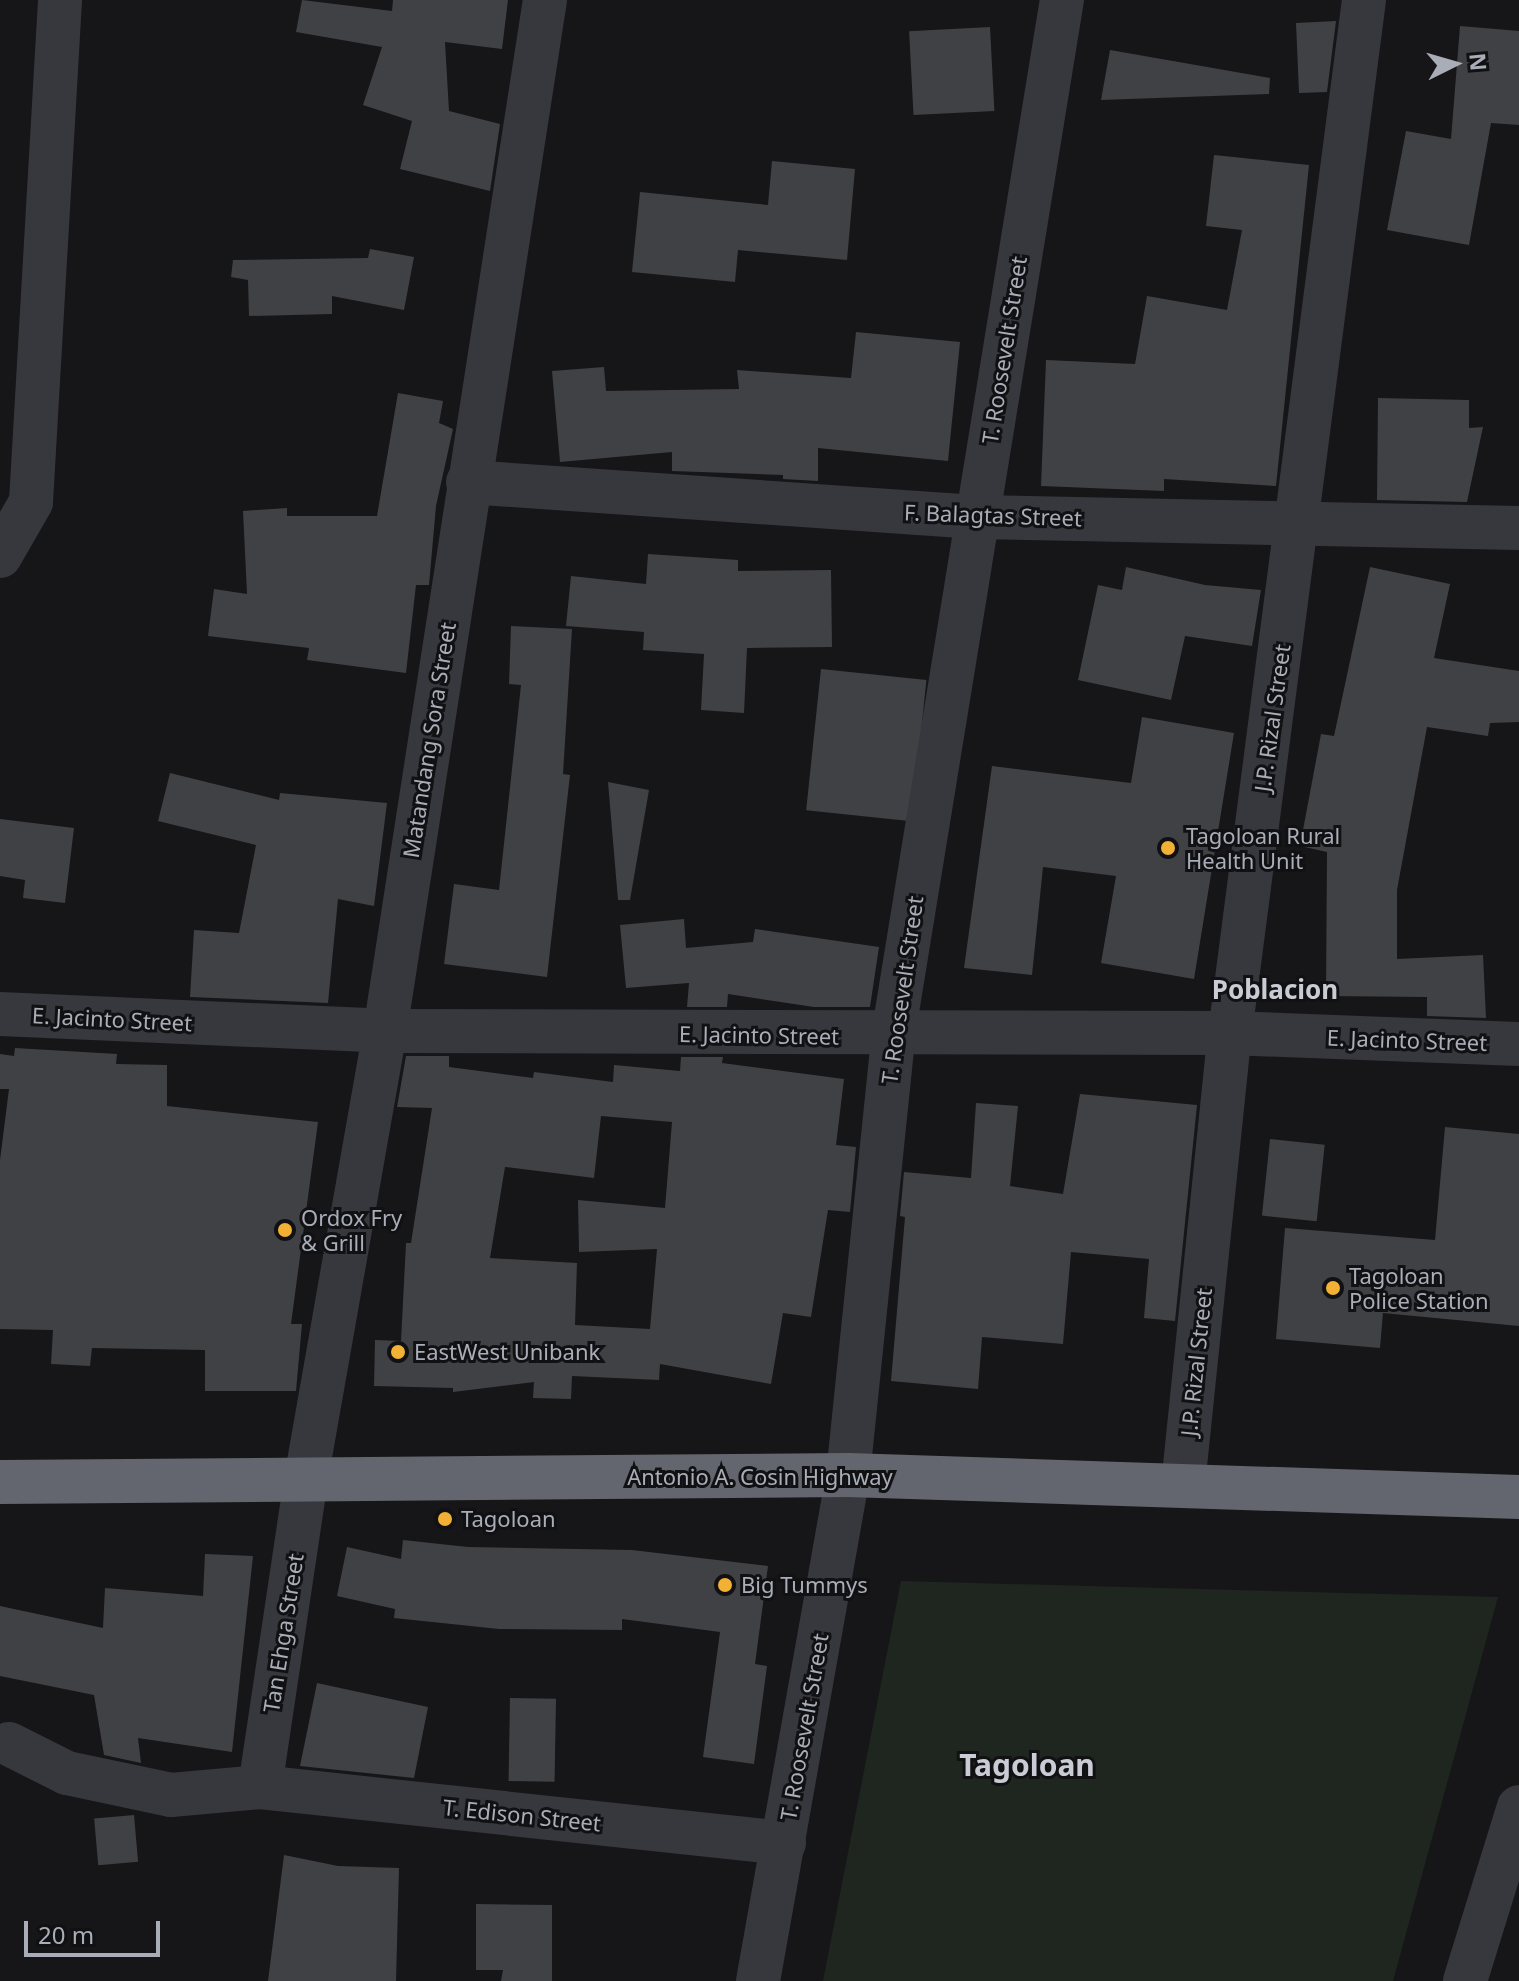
<!DOCTYPE html>
<style>
body{margin:0}
#map{position:relative;width:1519px;height:1981px;overflow:hidden;background:#161618;font-family:"Noto Sans",sans-serif}
div>[style]{position:absolute}
.green>*{inset:0;background:#1e261f}
.building>*{inset:0;background:#404145;transform-origin:0 0}
.minor>*{height:44px;margin:-22px;padding:0 22px;transform-origin:22px;border-radius:22px;background:#37383d}
.highway>*{height:44px;margin:-22px;padding:0 22px;transform-origin:22px;border-radius:22px;background:#63666e}
.dots>*{width:22px;height:22px;translate:-50% -50%;box-sizing:border-box;border:4px solid #111113;border-radius:50%}
span{translate:-50% -50%;white-space:nowrap;text-align:center;line-height:1.15;-webkit-text-stroke:6px #111113;paint-order:stroke}
.street-label{font-size:22px;color:#a8adb8}
.poi-label{font-size:22px;color:#a8adb8}
.left{translate:0 -50%;text-align:left}
.quarter-label{font-size:26px;color:#c9ccd4;font-weight:700}
.district-label{font-size:30px;color:#c9ccd4;font-weight:700}
.north{position:absolute;left:1415px;top:24px;width:80px;height:80px;-webkit-text-stroke:6px #111113;paint-order:stroke;rotate:85deg;font-size:22px;font-weight:700;line-height:32px;text-align:center;color:#a8adb8}
.north::after{content:'';display:block;margin:auto;width:28px;height:36px;background:#a8adb8;clip-path:polygon(50% 0,100% 100%,50% 72%,0 100%)}
.scale{position:absolute;left:24px;top:1921px;width:136px;height:36px;box-sizing:border-box;border:4px solid #a8adb8;border-top:0;padding-left:10px;font-size:24px;line-height:28px;white-space:nowrap;color:#a8adb8;-webkit-text-stroke:6px #111113;paint-order:stroke}
</style>
<div id="map">
<div class="green">
<i style="clip-path:polygon(901px 1581px,1498px 1597px,1393px 1981px,823px 1981px)"></i>
</div>
<div class="building">
<i style="clip-path:polygon(302px 0,392px 11px,393px 0,508px 0,502px 49px,445px 42px,449px 111px,500px 124px,490px 191px,400px 169px,412px 121px,363px 105px,382px 47px,296px 32px)"></i>
<i style="clip-path:polygon(1336px 21px,1327px 92px,1299px 93px,1296px 23px)"></i>
<i style="clip-path:polygon(1460px 26px,1519px 31px,1519px 125px,1491px 123px,1469px 245px,1387px 230px,1406px 131px,1451px 139px)"></i>
<i style="left:990px;top:27px;width:84px;height:81px;rotate:87deg"></i>
<i style="clip-path:polygon(1110px 50px,1270px 78px,1269px 94px,1101px 100px)"></i>
<i style="clip-path:polygon(1214px 155px,1309px 165px,1276px 486px,1164px 479px,1164px 491px,1041px 486px,1046px 360px,1135px 364px,1147px 296px,1227px 310px,1242px 230px,1206px 226px)"></i>
<i style="clip-path:polygon(772px 161px,855px 169px,847px 260px,738px 250px,735px 282px,632px 272px,640px 192px,768px 205px)"></i>
<i style="clip-path:polygon(370px 249px,414px 257px,404px 310px,332px 296px,332px 314px,249px 316px,248px 280px,231px 277px,233px 260px,368px 258px)"></i>
<i style="clip-path:polygon(856px 332px,960px 342px,948px 461px,818px 448px,818px 481px,783px 479px,783px 475px,672px 471px,672px 452px,560px 462px,552px 371px,604px 367px,606px 391px,739px 389px,737px 370px,851px 378px)"></i>
<i style="clip-path:polygon(398px 393px,443px 401px,439px 423px,453px 429px,436px 506px,429px 585px,416px 585px,406px 673px,307px 660px,309px 648px,208px 636px,214px 589px,247px 594px,243px 511px,287px 508px,287px 516px,377px 516px)"></i>
<i style="clip-path:polygon(1378px 398px,1469px 400px,1469px 428px,1483px 427px,1467px 502px,1377px 500px)"></i>
<i style="clip-path:polygon(648px 554px,738px 560px,738px 571px,831px 570px,832px 647px,747px 648px,744px 713px,701px 710px,704px 654px,643px 650px,644px 632px,566px 626px,571px 576px,646px 584px)"></i>
<i style="clip-path:polygon(1126px 567px,1205px 585px,1261px 590px,1252px 646px,1185px 636px,1171px 700px,1078px 680px,1098px 585px,1122px 590px)"></i>
<i style="clip-path:polygon(1370px 567px,1450px 584px,1434px 658px,1519px 671px,1519px 722px,1490px 723px,1488px 736px,1427px 727px,1397px 890px,1397px 959px,1483px 955px,1486px 1018px,1427px 1016px,1427px 997px,1326px 996px,1327px 852px,1300px 846px,1321px 734px,1334px 736px)"></i>
<i style="clip-path:polygon(511px 626px,572px 629px,563px 774px,570px 775px,547px 977px,444px 964px,454px 884px,499px 890px,521px 685px,509px 684px)"></i>
<i style="left:821px;top:669px;width:106px;height:142px;rotate:6deg"></i>
<i style="clip-path:polygon(1142px 717px,1234px 733px,1194px 979px,1101px 963px,1116px 876px,1043px 867px,1032px 975px,964px 968px,992px 766px,1131px 783px)"></i>
<i style="clip-path:polygon(170px 773px,279px 800px,280px 793px,387px 803px,374px 906px,338px 899px,328px 1003px,190px 997px,194px 930px,239px 933px,256px 845px,158px 821px)"></i>
<i style="clip-path:polygon(608px 782px,649px 790px,630px 900px,618px 900px)"></i>
<i style="clip-path:polygon(0 819px,74px 828px,65px 903px,23px 898px,25px 880px,0 876px)"></i>
<i style="clip-path:polygon(684px 919px,686px 948px,753px 942px,755px 929px,879px 947px,870px 1007px,814px 1007px,728px 994px,727px 1007px,687px 1007px,689px 983px,626px 988px,620px 925px)"></i>
<i style="clip-path:polygon(15px 1048px,117px 1054px,116px 1064px,167px 1065px,167px 1106px,318px 1122px,291px 1324px,302px 1324px,296px 1391px,205px 1391px,205px 1350px,92px 1348px,90px 1366px,51px 1364px,53px 1330px,0 1329px,0 1160px,9px 1089px,0 1089px,0 1054px,14px 1056px)"></i>
<i style="clip-path:polygon(evenodd,406px 1056px,449px 1056px,449px 1067px,533px 1078px,534px 1072px,613px 1082px,614px 1065px,680px 1071px,681px 1057px,723px 1057px,722px 1063px,844px 1079px,836px 1145px,856px 1147px,850px 1212px,828px 1210px,811px 1317px,783px 1313px,771px 1384px,660px 1364px,659px 1380px,572px 1376px,571px 1399px,533px 1398px,534px 1382px,453px 1392px,453px 1388px,374px 1386px,375px 1340px,401px 1341px,406px 1243px,411px 1243px,432px 1108px,397px 1107px,406px 1056px,601px 1116px,672px 1122px,665px 1208px,578px 1200px,579px 1252px,657px 1249px,650px 1329px,575px 1325px,577px 1263px,490px 1258px,505px 1167px,594px 1178px,601px 1116px)"></i>
<i style="clip-path:polygon(1080px 1094px,1197px 1105px,1175px 1321px,1144px 1318px,1149px 1259px,1071px 1252px,1063px 1344px,982px 1337px,978px 1389px,891px 1381px,905px 1217px,900px 1216px,904px 1172px,971px 1178px,976px 1103px,1018px 1106px,1010px 1186px,1063px 1194px)"></i>
<i style="clip-path:polygon(1445px 1127px,1519px 1134px,1519px 1326px,1383px 1313px,1380px 1348px,1276px 1339px,1285px 1228px,1435px 1240px)"></i>
<i style="left:1270px;top:1139px;width:55px;height:77px;rotate:6deg"></i>
<i style="clip-path:polygon(403px 1540px,468px 1547px,632px 1550px,768px 1566px,755px 1664px,767px 1666px,754px 1764px,703px 1757px,720px 1632px,622px 1619px,622px 1630px,499px 1629px,394px 1618px,395px 1609px,337px 1596px,347px 1547px,401px 1559px)"></i>
<i style="clip-path:polygon(205px 1554px,253px 1556px,232px 1752px,138px 1738px,141px 1763px,104px 1755px,94px 1695px,0 1676px,0 1606px,103px 1628px,105px 1588px,203px 1596px)"></i>
<i style="clip-path:polygon(317px 1683px,428px 1707px,414px 1778px,300px 1766px)"></i>
<i style="left:510px;top:1698px;width:46px;height:83px;rotate:1deg"></i>
<i style="left:134px;top:1815px;width:47px;height:40px;rotate:85deg"></i>
<i style="clip-path:polygon(284px 1855px,338px 1866px,399px 1868px,396px 1981px,268px 1981px)"></i>
<i style="clip-path:polygon(476px 1904px,552px 1905px,552px 1981px,501px 1981px,503px 1970px,476px 1970px)"></i>
</div>
<div class="minor">
<i style="left:468px;top:482px;width:509px;rotate:3.94deg"></i>
<i style="left:976px;top:517px;width:543px;rotate:1.16deg"></i>
<i style="left:0;top:556px;width:62px;rotate:-60.1deg"></i>
<i style="left:31px;top:502px;width:503px;rotate:-86.69deg"></i>
<i style="left:0;top:1014px;width:385px;rotate:2.5deg"></i>
<i style="left:385px;top:1031px;width:845px;rotate:0.14deg"></i>
<i style="left:1230px;top:1033px;width:289px;rotate:2.2deg"></i>
<i style="left:1183px;top:1485px;width:454px;rotate:-84.1deg"></i>
<i style="left:1230px;top:1033px;width:1042px;rotate:-82.61deg"></i>
<i style="left:9px;top:1744px;width:65px;rotate:26.6deg"></i>
<i style="left:67px;top:1773px;width:106px;rotate:11.9deg"></i>
<i style="left:171px;top:1795px;width:89px;rotate:-5.1deg"></i>
<i style="left:260px;top:1787px;width:527px;rotate:6.1deg"></i>
<i style="left:260px;top:1787px;width:311px;rotate:-81.5deg"></i>
<i style="left:306px;top:1479px;width:455px;rotate:-80deg"></i>
<i style="left:385px;top:1031px;width:1043px;rotate:-81.18deg"></i>
<i style="left:758px;top:1981px;width:514px;rotate:-79.91deg"></i>
<i style="left:848px;top:1475px;width:441px;rotate:-84.1deg"></i>
<i style="left:893px;top:1036px;width:1050px;rotate:-80.74deg"></i>
<i style="left:1465px;top:1981px;width:182px;rotate:-72.8deg"></i>
</div>
<div class="highway">
<i style="left:0;top:1482px;width:848px;rotate:-0.47deg"></i>
<i style="left:848px;top:1475px;width:671px;rotate:1.88deg"></i>
</div>
<div class="dots">
<i style="left:1168px;top:848px;background:#f2b134"></i>
<i style="left:285px;top:1230px;background:#f2b134"></i>
<i style="left:1333px;top:1288px;background:#f2b134"></i>
<i style="left:398px;top:1352px;background:#f2b134"></i>
<i style="left:445px;top:1519px;background:#f2b134"></i>
<i style="left:725px;top:1585px;background:#f2b134"></i>
</div>
<div class="street-label">
<span style="left:1004px;top:350px;rotate:-81deg">T. Roosevelt Street</span>
<span style="left:993px;top:515px;rotate:2deg">F. Balagtas Street</span>
<span style="left:1272px;top:718px;rotate:-82deg">J.P. Rizal Street</span>
<span style="left:429px;top:740px;rotate:-81deg">Matandang Sora Street</span>
<span style="left:902px;top:990px;rotate:-82deg">T. Roosevelt Street</span>
<span style="left:112px;top:1019px;rotate:3deg">E. Jacinto Street</span>
<span style="left:759px;top:1035px;rotate:1deg">E. Jacinto Street</span>
<span style="left:1407px;top:1040px;rotate:2deg">E. Jacinto Street</span>
<span style="left:1196px;top:1362px;rotate:-84deg">J.P. Rizal Street</span>
<span style="left:760px;top:1477px">Antonio A. Cosin Highway</span>
<span style="left:283px;top:1633px;rotate:-81deg">Tan Ehga Street</span>
<span style="left:804px;top:1727px;rotate:-80deg">T. Roosevelt Street</span>
<span style="left:522px;top:1815px;rotate:6deg">T. Edison Street</span>
</div>
<div class="poi-label">
<span class="left" style="left:1186px;top:848px">Tagoloan Rural<br>Health Unit</span>
<span class="left" style="left:301px;top:1230px">Ordox Fry<br>&amp; Grill</span>
<span class="left" style="left:1349px;top:1288px">Tagoloan<br>Police Station</span>
<span class="left" style="left:414px;top:1352px">EastWest Unibank</span>
<span class="left" style="left:461px;top:1519px">Tagoloan</span>
<span class="left" style="left:741px;top:1585px">Big Tummys</span>
</div>
<div class="quarter-label">
<span style="left:1275px;top:990px">Poblacion</span>
</div>
<div class="district-label">
<span style="left:1027px;top:1765px">Tagoloan</span>
</div>
<div class="north">N</div>
<div class="scale">20 m</div>
</div>
